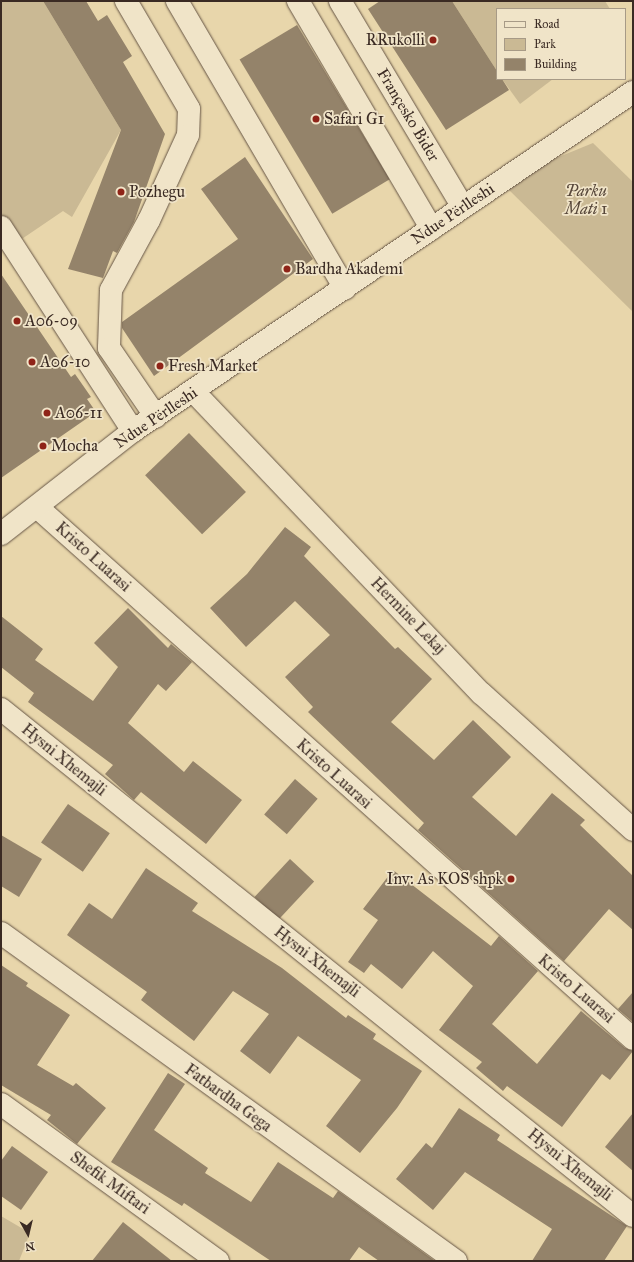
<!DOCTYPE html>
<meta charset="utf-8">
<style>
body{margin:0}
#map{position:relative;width:634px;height:1262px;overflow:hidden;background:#e8d6ab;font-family:"IM FELL Great Primer",serif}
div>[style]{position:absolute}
.green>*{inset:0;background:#cab994}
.building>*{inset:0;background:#94836a;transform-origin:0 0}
.roads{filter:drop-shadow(0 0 1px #665545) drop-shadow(0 0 1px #665545)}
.street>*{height:22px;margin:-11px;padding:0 11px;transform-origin:11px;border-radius:11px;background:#f0e4c8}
.dots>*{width:11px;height:11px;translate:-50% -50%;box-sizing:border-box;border:2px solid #f0e4c8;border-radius:50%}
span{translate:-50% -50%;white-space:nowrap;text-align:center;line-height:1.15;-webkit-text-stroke:3.5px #f0e4c8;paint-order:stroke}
.poi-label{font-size:16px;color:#3a2a23}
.right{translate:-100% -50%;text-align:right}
.left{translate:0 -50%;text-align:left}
.street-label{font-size:16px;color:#3a2a23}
.park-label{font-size:16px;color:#57473a;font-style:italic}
.frame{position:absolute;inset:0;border:2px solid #3a2a23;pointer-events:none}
.legend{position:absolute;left:496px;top:8px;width:130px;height:72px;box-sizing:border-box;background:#f0e4c8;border:1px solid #a79a86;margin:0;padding:5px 7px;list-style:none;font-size:12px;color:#3a2a23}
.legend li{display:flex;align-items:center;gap:8px;height:20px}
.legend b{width:20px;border:1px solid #a79a86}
.north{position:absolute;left:8px;top:1214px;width:40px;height:40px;-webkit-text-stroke:3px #f0e4c8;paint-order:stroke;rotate:172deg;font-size:11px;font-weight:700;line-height:16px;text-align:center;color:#3a2a23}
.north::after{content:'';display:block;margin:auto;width:14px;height:18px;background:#3a2a23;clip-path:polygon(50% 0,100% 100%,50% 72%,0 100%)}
</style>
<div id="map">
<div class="green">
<i style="clip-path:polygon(1px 1px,43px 1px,121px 130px,72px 217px,63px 211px,13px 245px,1px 227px)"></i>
<i style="clip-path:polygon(452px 1px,605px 1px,610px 9px,497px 9px,497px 71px)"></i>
<i style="clip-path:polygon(502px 79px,553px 79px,520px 104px)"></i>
<i style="clip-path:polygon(593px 143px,633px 182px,633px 312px,500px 181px)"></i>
<i style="clip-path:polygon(1px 1216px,30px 1233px,19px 1261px,1px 1261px)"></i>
</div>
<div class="building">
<i style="clip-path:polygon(43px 1px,86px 1px,98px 21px,107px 15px,132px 56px,123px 62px,165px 134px,134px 222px,117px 253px,113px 251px,103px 278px,68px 269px,121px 130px)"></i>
<i style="clip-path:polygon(380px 1px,452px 1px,497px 71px,497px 79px,502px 79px,509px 90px,446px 130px,368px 9px)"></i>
<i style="left:297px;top:25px;width:180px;height:67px;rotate:59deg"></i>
<i style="clip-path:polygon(245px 157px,313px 259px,154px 376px,122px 328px,122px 322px,238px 239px,201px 189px)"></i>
<i style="clip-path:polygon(1px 274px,71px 377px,75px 374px,91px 397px,87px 399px,96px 412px,1px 478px)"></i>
<i style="left:189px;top:433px;width:82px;height:61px;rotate:46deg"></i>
<i style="clip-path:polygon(285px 527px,311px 547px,304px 556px,395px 649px,398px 647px,432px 679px,391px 722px,434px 760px,473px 720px,511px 757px,472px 797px,516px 836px,552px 793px,585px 820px,580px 825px,633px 876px,633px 930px,609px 909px,564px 961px,418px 830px,424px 823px,308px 712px,313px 707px,285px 677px,330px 635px,295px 601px,246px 647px,210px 608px,247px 574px)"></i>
<i style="clip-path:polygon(128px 608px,168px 648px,171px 644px,192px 662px,166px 691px,158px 684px,128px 723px,184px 772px,193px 761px,242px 800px,206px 844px,141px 792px,134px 800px,105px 774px,113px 765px,28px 702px,34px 693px,1px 667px,1px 616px,43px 649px,35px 660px,93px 701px,118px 667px,94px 643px)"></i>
<i style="left:295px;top:779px;width:30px;height:47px;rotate:41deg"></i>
<i style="left:68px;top:804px;width:51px;height:47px;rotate:35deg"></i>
<i style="clip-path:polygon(1px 835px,42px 859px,19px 897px,1px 886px)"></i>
<i style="left:290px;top:859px;width:33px;height:52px;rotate:43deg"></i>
<i style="clip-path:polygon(146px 868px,198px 903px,192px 911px,282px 968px,346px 1018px,348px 1015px,376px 1034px,373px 1039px,422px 1071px,397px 1108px,360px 1153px,326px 1126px,361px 1080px,298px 1036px,270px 1074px,240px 1051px,269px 1014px,233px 991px,194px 1041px,141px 1000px,147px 992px,67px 935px,89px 903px,112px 919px)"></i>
<i style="clip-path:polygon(393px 870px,491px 946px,499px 936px,538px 971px,492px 1024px,537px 1064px,581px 1011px,625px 1048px,633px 1051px,610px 1080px,602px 1074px,562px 1127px,507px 1086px,503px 1091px,476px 1068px,482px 1062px,439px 1030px,473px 986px,433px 951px,402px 989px,371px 964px,364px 973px,348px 962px,378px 920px,363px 909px)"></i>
<i style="clip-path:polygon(1px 965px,28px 983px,26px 986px,70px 1015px,37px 1065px,73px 1086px,76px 1083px,106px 1108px,77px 1144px,47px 1120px,51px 1115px,1px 1085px)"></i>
<i style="clip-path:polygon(633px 992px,633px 1022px,618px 1009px)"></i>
<i style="clip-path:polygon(168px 1073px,185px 1084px,154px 1130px,208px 1168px,205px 1173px,251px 1202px,278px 1162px,333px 1198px,338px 1191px,435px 1261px,379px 1261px,359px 1247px,349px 1261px,271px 1261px,184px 1203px,182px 1206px,111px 1162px)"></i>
<i style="clip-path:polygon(459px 1108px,500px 1135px,497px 1140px,627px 1226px,604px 1261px,532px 1261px,552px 1229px,465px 1172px,433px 1210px,396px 1179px,426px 1143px,432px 1148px)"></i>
<i style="clip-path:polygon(633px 1113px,633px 1171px,605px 1147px)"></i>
<i style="clip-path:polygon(12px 1146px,48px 1172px,21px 1210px,1px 1196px,1px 1161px)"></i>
<i style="clip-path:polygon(123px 1222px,172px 1261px,92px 1261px)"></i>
</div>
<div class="roads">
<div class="street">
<i style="left:126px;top:1px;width:125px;rotate:59.7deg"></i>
<i style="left:189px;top:109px;width:26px;rotate:92deg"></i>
<i style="left:188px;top:135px;width:94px;rotate:114.6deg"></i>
<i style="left:149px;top:220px;width:80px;rotate:118.5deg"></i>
<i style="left:111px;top:290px;width:58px;rotate:92deg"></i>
<i style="left:109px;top:348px;width:83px;rotate:55.7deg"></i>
<i style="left:177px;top:1px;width:333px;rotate:59.7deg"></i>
<i style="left:298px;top:1px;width:264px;rotate:59.6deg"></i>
<i style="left:340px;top:1px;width:240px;rotate:59.2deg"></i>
<i style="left:1px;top:227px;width:243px;rotate:57.1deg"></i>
<i style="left:194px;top:392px;width:416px;rotate:46.4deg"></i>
<i style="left:481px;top:693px;width:205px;rotate:42deg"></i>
<i style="left:37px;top:507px;width:799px;rotate:41.75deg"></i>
<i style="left:1px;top:534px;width:167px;rotate:-38deg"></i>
<i style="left:133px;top:431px;width:604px;rotate:-34.14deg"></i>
<i style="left:1px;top:709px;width:810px;rotate:38.74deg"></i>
<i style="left:1px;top:933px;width:561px;rotate:35.79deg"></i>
<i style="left:1px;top:1104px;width:268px;rotate:35.9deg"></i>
</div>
</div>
<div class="dots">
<i style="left:433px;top:40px;background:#8f2418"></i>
<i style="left:316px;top:119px;background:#8f2418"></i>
<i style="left:121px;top:192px;background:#8f2418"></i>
<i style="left:287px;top:269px;background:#8f2418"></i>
<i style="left:17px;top:321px;background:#8f2418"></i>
<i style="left:32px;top:362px;background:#8f2418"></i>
<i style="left:160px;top:366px;background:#8f2418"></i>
<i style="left:47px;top:413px;background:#8f2418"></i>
<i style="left:43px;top:446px;background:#8f2418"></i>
<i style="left:511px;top:879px;background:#8f2418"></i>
</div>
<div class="poi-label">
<span class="right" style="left:425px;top:40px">RRukolli</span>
<span class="left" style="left:324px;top:119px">Safari G1</span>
<span class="left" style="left:129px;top:192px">Pozhegu</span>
<span class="left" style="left:295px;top:269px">Bardha Akademi</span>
<span class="left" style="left:25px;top:321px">A06-09</span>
<span class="left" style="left:40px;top:362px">A06-10</span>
<span class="left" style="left:168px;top:366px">Fresh Market</span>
<span class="left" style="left:55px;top:413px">A06-11</span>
<span class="left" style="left:51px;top:446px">Mocha</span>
<span class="right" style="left:503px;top:879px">Inv: As KOS shpk</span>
</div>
<div class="street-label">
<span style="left:408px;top:115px;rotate:59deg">Françesko Bider</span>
<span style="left:453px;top:214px;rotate:-34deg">Ndue Përlleshi</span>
<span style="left:156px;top:418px;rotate:-34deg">Ndue Përlleshi</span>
<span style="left:93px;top:557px;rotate:42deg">Kristo Luarasi</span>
<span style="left:408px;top:616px;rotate:46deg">Hermine Lekaj</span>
<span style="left:64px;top:760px;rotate:39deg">Hysni Xhemajli</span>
<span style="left:334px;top:774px;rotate:42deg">Kristo Luarasi</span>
<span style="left:317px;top:962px;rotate:38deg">Hysni Xhemajli</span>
<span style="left:576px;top:989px;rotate:41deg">Kristo Luarasi</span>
<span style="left:228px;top:1098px;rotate:36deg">Fatbardha Gega</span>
<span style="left:570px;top:1165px;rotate:39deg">Hysni Xhemajli</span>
<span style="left:110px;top:1183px;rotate:36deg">Shefik Miftari</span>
</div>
<div class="park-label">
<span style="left:586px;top:200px">Parku<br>Mati 1</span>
</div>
<div class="frame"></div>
<ul class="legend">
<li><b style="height:5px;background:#f0e4c8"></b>Road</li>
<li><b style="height:11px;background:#cab994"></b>Park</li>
<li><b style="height:11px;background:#94836a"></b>Building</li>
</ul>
<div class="north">N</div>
</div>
